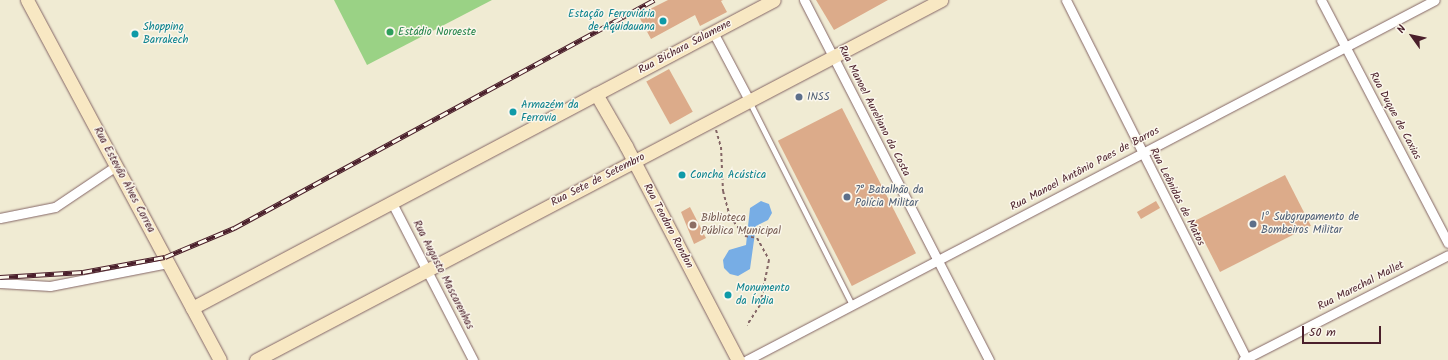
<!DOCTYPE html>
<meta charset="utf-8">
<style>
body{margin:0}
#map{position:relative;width:1448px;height:360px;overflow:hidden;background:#f0ebd3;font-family:Kalam,sans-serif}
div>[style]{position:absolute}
.green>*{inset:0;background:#9ad285}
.water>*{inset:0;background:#77ade5}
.building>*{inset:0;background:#dcab8a;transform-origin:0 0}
.path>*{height:2px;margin-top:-1px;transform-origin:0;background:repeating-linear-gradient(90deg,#846666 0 3px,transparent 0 6px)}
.roads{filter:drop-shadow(0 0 1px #846666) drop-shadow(0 0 1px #846666)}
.lane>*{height:4.5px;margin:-2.25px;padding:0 2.25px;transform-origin:2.25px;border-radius:2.25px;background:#fff}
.street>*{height:9px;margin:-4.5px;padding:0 4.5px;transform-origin:4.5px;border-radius:4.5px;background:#fff}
.secondary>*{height:13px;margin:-6.5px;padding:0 6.5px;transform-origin:6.5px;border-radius:6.5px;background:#f8e8c3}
.rail>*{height:4.5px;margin-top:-2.25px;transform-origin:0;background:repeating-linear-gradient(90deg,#fbf7ec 0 9px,#4a1f2b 0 18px);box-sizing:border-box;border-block:1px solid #4a1f2b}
.dots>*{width:11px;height:11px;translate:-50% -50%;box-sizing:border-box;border:2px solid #fbf7ec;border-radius:50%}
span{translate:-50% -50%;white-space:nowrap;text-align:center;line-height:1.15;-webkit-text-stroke:3px #fbf7ec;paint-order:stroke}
.culture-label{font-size:11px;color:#0d838f}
.right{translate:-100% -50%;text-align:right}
.left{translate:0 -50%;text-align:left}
.leisure-label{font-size:11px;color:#27864d}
.street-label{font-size:11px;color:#4a1f2b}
.service-label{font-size:11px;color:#4e5e75}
.education-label{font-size:11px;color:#785e54}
.north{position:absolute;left:1392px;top:16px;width:40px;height:40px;-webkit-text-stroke:3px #fbf7ec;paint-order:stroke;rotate:303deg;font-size:11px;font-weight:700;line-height:16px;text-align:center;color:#4a1f2b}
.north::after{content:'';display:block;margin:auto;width:14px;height:18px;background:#4a1f2b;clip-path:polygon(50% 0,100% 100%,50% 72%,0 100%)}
.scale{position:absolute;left:1302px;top:326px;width:79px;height:18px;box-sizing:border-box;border:2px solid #4a1f2b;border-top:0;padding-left:5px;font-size:12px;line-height:14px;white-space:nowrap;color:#4a1f2b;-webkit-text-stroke:3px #fbf7ec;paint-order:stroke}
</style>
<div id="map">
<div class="green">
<i style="clip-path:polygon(334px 0,492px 0,367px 65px)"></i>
</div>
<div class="water">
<i style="clip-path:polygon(761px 201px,769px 204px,772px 213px,768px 220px,756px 226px,750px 269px,738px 276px,730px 274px,724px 268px,723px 260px,729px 250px,746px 245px,750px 208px)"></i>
</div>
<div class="building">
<i style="clip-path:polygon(668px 0,723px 0,721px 1px,727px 12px,700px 26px,695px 15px,651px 39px,638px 15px)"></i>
<i style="clip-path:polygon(816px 0,888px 0,834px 30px)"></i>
<i style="left:669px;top:69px;width:49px;height:26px;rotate:61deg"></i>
<i style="left:842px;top:108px;width:163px;height:72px;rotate:63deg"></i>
<i style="left:1285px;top:175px;width:57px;height:102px;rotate:63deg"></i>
<i style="left:1156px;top:201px;width:8px;height:22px;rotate:60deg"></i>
<i style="clip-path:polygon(690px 207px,706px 238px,694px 244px,681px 212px)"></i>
</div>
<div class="path">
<i style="left:716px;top:130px;width:18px;rotate:74deg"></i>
<i style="left:721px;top:147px;width:44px;rotate:87.4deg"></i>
<i style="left:723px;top:191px;width:27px;rotate:75deg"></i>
<i style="left:730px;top:217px;width:24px;rotate:52deg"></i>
<i style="left:745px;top:236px;width:12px;rotate:9deg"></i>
<i style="left:757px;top:238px;width:25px;rotate:61deg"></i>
<i style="left:769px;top:260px;width:46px;rotate:101.3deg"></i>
<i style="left:760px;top:305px;width:24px;rotate:123deg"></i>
</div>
<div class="roads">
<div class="lane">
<i style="left:750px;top:102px;width:226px;rotate:63.2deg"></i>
</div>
<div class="street">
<i style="left:804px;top:0;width:405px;rotate:62.8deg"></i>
<i style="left:1066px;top:0;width:403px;rotate:63.3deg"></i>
<i style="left:1321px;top:0;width:274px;rotate:62.4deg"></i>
<i style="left:713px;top:32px;width:79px;rotate:62.1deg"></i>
<i style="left:391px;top:201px;width:179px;rotate:62.7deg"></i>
<i style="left:0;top:218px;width:56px;rotate:-11.3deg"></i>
<i style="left:55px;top:207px;width:73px;rotate:-33.9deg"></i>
<i style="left:0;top:283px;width:50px;rotate:3.4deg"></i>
<i style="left:50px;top:286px;width:120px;rotate:-11deg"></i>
<i style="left:747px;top:360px;width:776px;rotate:-27.62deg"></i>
<i style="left:1243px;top:360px;width:230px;rotate:-27.1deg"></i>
</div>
<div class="secondary">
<i style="left:27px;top:0;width:408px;rotate:61.8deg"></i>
<i style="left:596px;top:94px;width:60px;rotate:60deg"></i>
<i style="left:626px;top:146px;width:242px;rotate:62.4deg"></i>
<i style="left:192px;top:308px;width:658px;rotate:-27.89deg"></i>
<i style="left:256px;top:360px;width:774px;rotate:-27.72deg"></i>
</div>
</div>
<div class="rail">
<i style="left:0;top:277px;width:83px;rotate:-3.4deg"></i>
<i style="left:83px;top:272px;width:83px;rotate:-10.4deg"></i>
<i style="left:165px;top:257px;width:75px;rotate:-22.8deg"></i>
<i style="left:234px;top:228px;width:478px;rotate:-28.5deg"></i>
</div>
<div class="dots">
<i style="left:663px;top:21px;background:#0f9aa8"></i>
<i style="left:390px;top:32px;background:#2e9e5b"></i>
<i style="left:135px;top:34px;background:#0f9aa8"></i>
<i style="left:799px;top:97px;background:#5c6f8a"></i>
<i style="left:513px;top:112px;background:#0f9aa8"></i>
<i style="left:682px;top:175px;background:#0f9aa8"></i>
<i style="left:847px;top:197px;background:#5c6f8a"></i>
<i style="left:1253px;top:224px;background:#5c6f8a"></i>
<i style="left:693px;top:225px;background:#8d6e63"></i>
<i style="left:728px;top:295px;background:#0f9aa8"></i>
</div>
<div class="culture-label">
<span class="right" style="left:655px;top:21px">Estação Ferroviária<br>de Aquidauana</span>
<span class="left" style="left:143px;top:34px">Shopping<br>Barrakech</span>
<span class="left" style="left:521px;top:112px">Armazém da<br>Ferrovia</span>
<span class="left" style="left:690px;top:175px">Concha Acústica</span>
<span class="left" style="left:736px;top:295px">Monumento<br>da Índia</span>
</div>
<div class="leisure-label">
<span class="left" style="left:398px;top:32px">Estádio Noroeste</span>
</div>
<div class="street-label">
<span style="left:685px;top:47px;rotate:-28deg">Rua Bichara Salamene</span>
<span style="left:874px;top:111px;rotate:63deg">Rua Manoel Aureliano da Costa</span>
<span style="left:1395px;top:116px;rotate:62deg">Rua Duque de Caxias</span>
<span style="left:1085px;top:169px;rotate:-28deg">Rua Manoel Antônio Paes de Barros</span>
<span style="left:124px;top:180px;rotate:62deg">Rua Estevão Alves Correa</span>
<span style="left:598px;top:180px;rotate:-27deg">Rua Sete de Setembro</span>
<span style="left:1177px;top:197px;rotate:63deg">Rua Leônidas de Matos</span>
<span style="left:668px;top:226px;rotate:62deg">Rua Teodoro Rondon</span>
<span style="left:443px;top:275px;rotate:63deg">Rua Augusto Mascarenhas</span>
<span style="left:1361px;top:286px;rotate:-27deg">Rua Marechal Mallet</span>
</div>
<div class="service-label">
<span class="left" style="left:807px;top:97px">INSS</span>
<span class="left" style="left:855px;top:197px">7° Batalhão da<br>Polícia Militar</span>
<span class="left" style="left:1261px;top:224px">1º Subgrupamento de<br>Bombeiros Militar</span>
</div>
<div class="education-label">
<span class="left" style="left:701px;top:225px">Biblioteca<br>Pública Municipal</span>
</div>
<div class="north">N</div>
<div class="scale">50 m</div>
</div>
